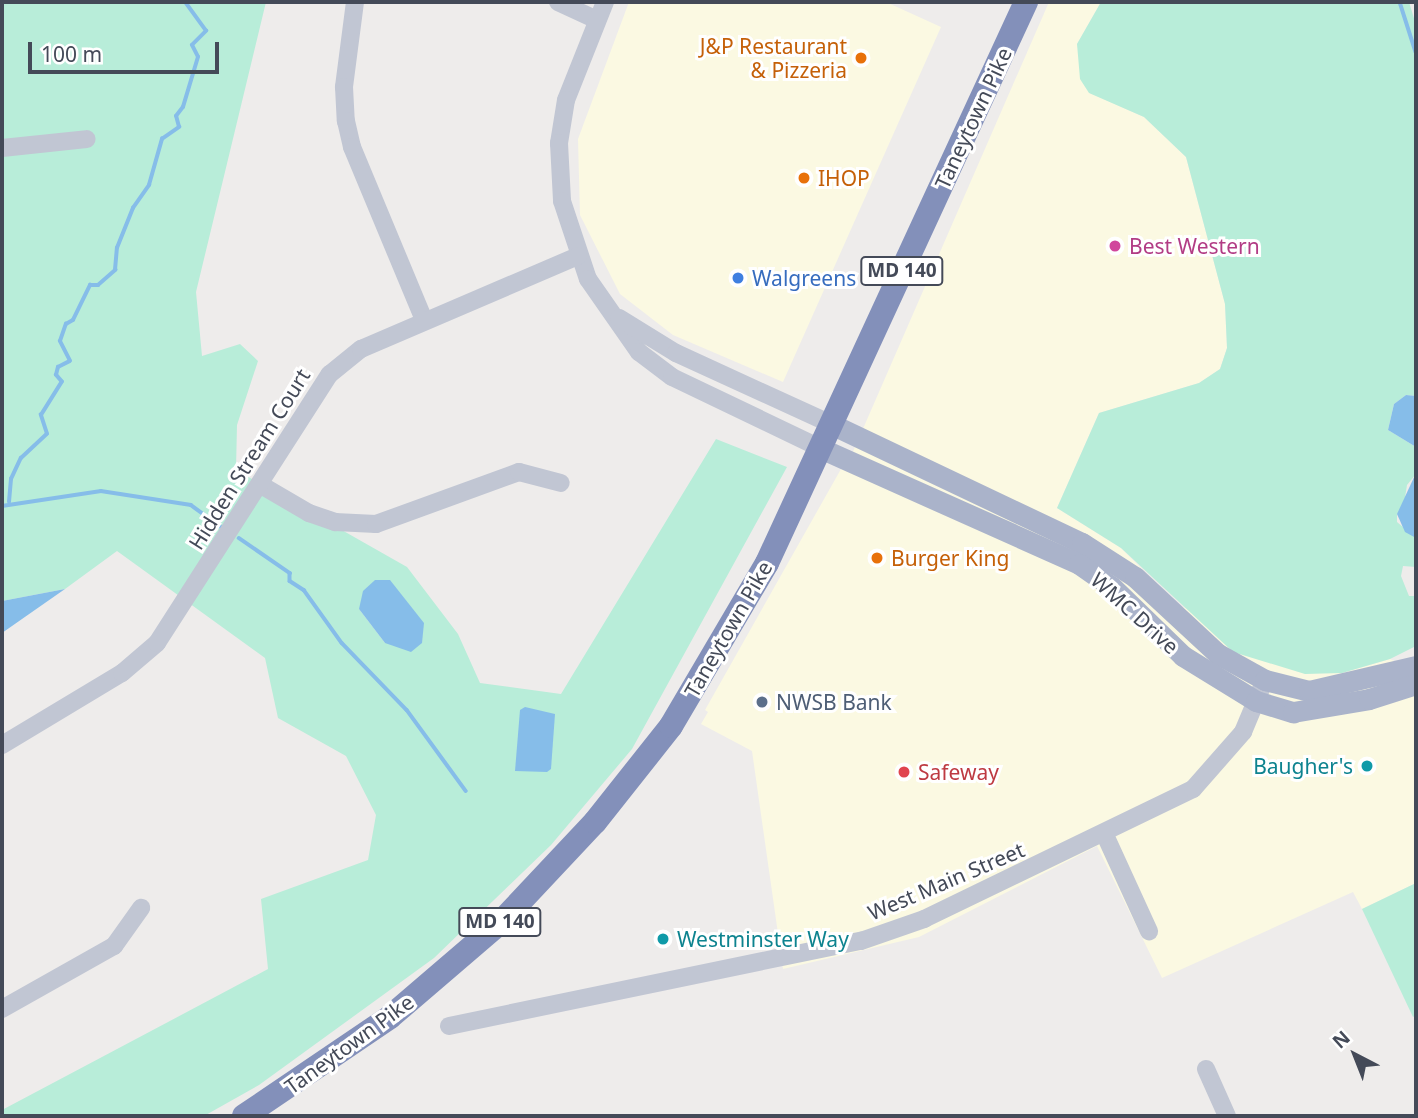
<!DOCTYPE html>
<style>
body{margin:0}
#map{position:relative;width:1418px;height:1118px;overflow:hidden;background:#eeeceb;font-family:"Noto Sans",sans-serif}
div>[style]{position:absolute}
.commercial>*{inset:0;background:#fbf9e2}
.green>*{inset:0;background:#b8edd9}
.water>*{inset:0;background:#86bde9}
.stream>*{height:3.5px;margin:-1.75px;padding:0 1.75px;transform-origin:1.75px;border-radius:1.75px;background:#86bde9}
.minor>*{height:18px;margin:-9px;padding:0 9px;transform-origin:9px;border-radius:9px;background:#c1c6d3}
.major>*{height:21px;margin:-10.5px;padding:0 10.5px;transform-origin:10.5px;border-radius:10.5px;background:#aab3ca}
.highway>*{height:24px;margin:-12px;padding:0 12px;transform-origin:12px;border-radius:12px;background:#8390ba}
.dots>*{width:19px;height:19px;translate:-50% -50%;box-sizing:border-box;border:4px solid #fff;border-radius:50%}
span{translate:-50% -50%;white-space:nowrap;text-align:center;line-height:1.15;-webkit-text-stroke:6px #fff;paint-order:stroke}
.shield-label span{padding:2px 5px;background:#fff;border:2px solid;border-radius:5px;-webkit-text-stroke-width:0}
.shield-label{font-size:19px;color:#444a58;font-weight:700}
.food-label{font-size:21px;color:#c56008}
.right{translate:-100% -50%;text-align:right}
.left{translate:0 -50%;text-align:left}
.street-label{font-size:21px;color:#444a58}
.hotel-label{font-size:21px;color:#b23c85}
.shop-label{font-size:21px;color:#366cbe}
.service-label{font-size:21px;color:#4e5e75}
.culture-label{font-size:21px;color:#0d838f}
.health-label{font-size:21px;color:#be3a42}
.frame{position:absolute;inset:0;border:4px solid #444a58;pointer-events:none}
.north{position:absolute;left:1320px;top:1020px;width:70px;height:70px;-webkit-text-stroke:5px #fff;paint-order:stroke;rotate:318deg;font-size:19px;font-weight:700;line-height:28px;text-align:center;color:#444a58}
.north::after{content:'';display:block;margin:auto;width:24px;height:32px;background:#444a58;clip-path:polygon(50% 0,100% 100%,50% 72%,0 100%)}
.scale{position:absolute;left:28px;top:42px;width:191px;height:32px;box-sizing:border-box;border:4px solid #444a58;border-top:0;padding-left:9px;font-size:21px;line-height:24px;white-space:nowrap;color:#444a58;-webkit-text-stroke:5px #fff;paint-order:stroke}
</style>
<div id="map">
<div class="commercial">
<i style="clip-path:polygon(629px 2px,886px 2px,941px 27px,783px 382px,673px 335px,620px 294px,580px 215px,578px 139px)"></i>
<i style="clip-path:polygon(1049px 2px,1101px 2px,1077px 44px,1090px 93px,1144px 117px,1186px 157px,1225px 304px,1227px 348px,1220px 369px,1199px 383px,1099px 413px,1057px 508px,1121px 548px,1178px 605px,1342px 673px,1390px 659px,1416px 671px,1416px 883px,1362px 909px,1353px 892px,1162px 978px,1097px 846px,919px 937px,783px 969px,752px 751px,701px 724px,708px 712px,705px 710px,841px 469px,845px 470px)"></i>
</div>
<div class="green">
<i style="clip-path:polygon(evenodd,2px 2px,266px 2px,196px 292px,202px 356px,240px 344px,258px 361px,237px 425px,236px 470px,407px 567px,458px 634px,480px 683px,561px 694px,716px 439px,787px 467px,632px 749px,551px 845px,434px 958px,259px 1085px,204px 1116px,2px 1116px,2px 1110px,268px 969px,261px 899px,368px 860px,376px 815px,346px 756px,278px 718px,265px 658px,117px 551px,65px 589px,2px 601px,2px 2px,390px 580px,385px 643px,359px 609px,390px 580px)"></i>
<i style="clip-path:polygon(1101px 2px,1409px 2px,1416px 25px,1416px 396px,1406px 395px,1394px 404px,1388px 430px,1416px 447px,1416px 474px,1407px 485px,1403px 510px,1397px 514px,1397px 522px,1416px 538px,1416px 567px,1403px 566px,1401px 576px,1409px 596px,1416px 596px,1416px 646px,1390px 659px,1342px 673px,1305px 674px,1233px 652px,1121px 548px,1057px 508px,1099px 413px,1199px 383px,1220px 369px,1227px 348px,1225px 304px,1186px 157px,1144px 117px,1089px 93px,1080px 79px,1077px 44px)"></i>
<i style="clip-path:polygon(1416px 883px,1416px 1015px,1413px 1017px,1362px 909px)"></i>
</div>
<div class="water">
<i style="clip-path:polygon(1406px 395px,1416px 396px,1416px 447px,1388px 430px,1394px 404px)"></i>
<i style="clip-path:polygon(1416px 473px,1416px 538px,1405px 532px,1397px 514px)"></i>
<i style="clip-path:polygon(375px 580px,390px 580px,424px 623px,422px 643px,411px 652px,385px 643px,359px 609px,363px 591px)"></i>
<i style="clip-path:polygon(65px 589px,22px 619px,2px 633px,2px 601px)"></i>
<i style="clip-path:polygon(525px 707px,555px 714px,551px 769px,547px 772px,515px 771px,520px 710px)"></i>
</div>
<div class="stream">
<i style="left:1400px;top:2px;width:52px;rotate:72.3deg"></i>
<i style="left:9px;top:502px;width:23px;rotate:-85deg"></i>
<i style="left:11px;top:479px;width:23px;rotate:-65deg"></i>
<i style="left:21px;top:458px;width:35px;rotate:-43deg"></i>
<i style="left:47px;top:434px;width:20px;rotate:-108deg"></i>
<i style="left:41px;top:415px;width:39px;rotate:-58deg"></i>
<i style="left:62px;top:382px;width:9px;rotate:-131deg"></i>
<i style="left:56px;top:375px;width:8px;rotate:-76deg"></i>
<i style="left:58px;top:367px;width:13px;rotate:-27deg"></i>
<i style="left:70px;top:361px;width:22px;rotate:-117deg"></i>
<i style="left:60px;top:341px;width:18px;rotate:-71deg"></i>
<i style="left:66px;top:324px;width:8px;rotate:-30deg"></i>
<i style="left:73px;top:320px;width:39px;rotate:-64deg"></i>
<i style="left:90px;top:285px;width:8px"></i>
<i style="left:98px;top:285px;width:23px;rotate:-41deg"></i>
<i style="left:115px;top:270px;width:22px;rotate:-85deg"></i>
<i style="left:117px;top:248px;width:43px;rotate:-68.2deg"></i>
<i style="left:133px;top:208px;width:28px;rotate:-55deg"></i>
<i style="left:149px;top:185px;width:48px;rotate:-74.2deg"></i>
<i style="left:162px;top:139px;width:21px;rotate:-35deg"></i>
<i style="left:179px;top:127px;width:11px;rotate:-105deg"></i>
<i style="left:176px;top:116px;width:11px;rotate:-52deg"></i>
<i style="left:183px;top:107px;width:52px;rotate:-73.3deg"></i>
<i style="left:198px;top:57px;width:13px;rotate:-117deg"></i>
<i style="left:192px;top:45px;width:20px;rotate:-45deg"></i>
<i style="left:206px;top:31px;width:36px;rotate:-126deg"></i>
<i style="left:2px;top:506px;width:100px;rotate:-8.6deg"></i>
<i style="left:101px;top:491px;width:91px;rotate:8.8deg"></i>
<i style="left:191px;top:505px;width:37px;rotate:36deg"></i>
<i style="left:239px;top:538px;width:62px;rotate:34.5deg"></i>
<i style="left:290px;top:573px;width:8px;rotate:90deg"></i>
<i style="left:290px;top:581px;width:17px;rotate:33deg"></i>
<i style="left:304px;top:590px;width:65px;rotate:54.4deg"></i>
<i style="left:342px;top:643px;width:93px;rotate:45.9deg"></i>
<i style="left:407px;top:710px;width:100px;rotate:53.9deg"></i>
</div>
<div class="minor">
<i style="left:355px;top:2px;width:86px;rotate:97.4deg"></i>
<i style="left:344px;top:87px;width:34px;rotate:87deg"></i>
<i style="left:346px;top:121px;width:27px;rotate:77deg"></i>
<i style="left:352px;top:147px;width:187px;rotate:67.4deg"></i>
<i style="left:558px;top:2px;width:43px;rotate:24.8deg"></i>
<i style="left:605px;top:2px;width:105px;rotate:111.7deg"></i>
<i style="left:566px;top:100px;width:44px;rotate:99.2deg"></i>
<i style="left:559px;top:143px;width:58px;rotate:87deg"></i>
<i style="left:562px;top:201px;width:82px;rotate:71.6deg"></i>
<i style="left:588px;top:279px;width:89px;rotate:55.1deg"></i>
<i style="left:639px;top:352px;width:41px;rotate:37.1deg"></i>
<i style="left:672px;top:377px;width:164px;rotate:25.6deg"></i>
<i style="left:2px;top:148px;width:85px;rotate:-6deg"></i>
<i style="left:619px;top:318px;width:67px;rotate:31.6deg"></i>
<i style="left:676px;top:353px;width:170px;rotate:24.6deg"></i>
<i style="left:261px;top:485px;width:56px;rotate:30.3deg"></i>
<i style="left:309px;top:513px;width:28px;rotate:19deg"></i>
<i style="left:335px;top:522px;width:41px;rotate:2.8deg"></i>
<i style="left:376px;top:524px;width:152px;rotate:-20deg"></i>
<i style="left:519px;top:472px;width:43px;rotate:14.7deg"></i>
<i style="left:2px;top:745px;width:140px;rotate:-31deg"></i>
<i style="left:122px;top:673px;width:46px;rotate:-40.6deg"></i>
<i style="left:157px;top:643px;width:320px;rotate:-57.3deg"></i>
<i style="left:330px;top:374px;width:40px;rotate:-39deg"></i>
<i style="left:361px;top:349px;width:236px;rotate:-23.2deg"></i>
<i style="left:1105px;top:835px;width:106px;rotate:65.4deg"></i>
<i style="left:2px;top:1009px;width:129px;rotate:-29.4deg"></i>
<i style="left:114px;top:946px;width:47px;rotate:-54.6deg"></i>
<i style="left:449px;top:1026px;width:421px;rotate:-11.7deg"></i>
<i style="left:861px;top:941px;width:67px;rotate:-19.2deg"></i>
<i style="left:924px;top:919px;width:299px;rotate:-25.8deg"></i>
<i style="left:1193px;top:789px;width:76px;rotate:-48.7deg"></i>
<i style="left:1243px;top:732px;width:47px;rotate:-67.3deg"></i>
<i style="left:1206px;top:1069px;width:51px;rotate:65.9deg"></i>
</div>
<div class="major">
<i style="left:831px;top:424px;width:278px;rotate:25.4deg"></i>
<i style="left:1082px;top:543px;width:63px;rotate:32.7deg"></i>
<i style="left:1135px;top:577px;width:113px;rotate:42.9deg"></i>
<i style="left:1218px;top:654px;width:54px;rotate:29deg"></i>
<i style="left:1265px;top:680px;width:45px;rotate:14deg"></i>
<i style="left:1309px;top:691px;width:110px;rotate:-13.2deg"></i>
<i style="left:820px;top:448px;width:284px;rotate:24.1deg"></i>
<i style="left:1079px;top:564px;width:40px;rotate:34.9deg"></i>
<i style="left:1112px;top:587px;width:99px;rotate:44.2deg"></i>
<i style="left:1183px;top:656px;width:86px;rotate:31.7deg"></i>
<i style="left:1256px;top:701px;width:39px;rotate:17deg"></i>
<i style="left:1293px;top:712px;width:77px;rotate:-9.7deg"></i>
<i style="left:1369px;top:699px;width:49px;rotate:-17.7deg"></i>
</div>
<div class="highway">
<i style="left:244px;top:1116px;width:176px;rotate:-34.1deg"></i>
<i style="left:390px;top:1017px;width:146px;rotate:-40.6deg"></i>
<i style="left:501px;top:922px;width:137px;rotate:-46.8deg"></i>
<i style="left:595px;top:822px;width:122px;rotate:-51.6deg"></i>
<i style="left:671px;top:726px;width:189px;rotate:-59.5deg"></i>
<i style="left:767px;top:563px;width:618px;rotate:-65.22deg"></i>
</div>
<div class="dots">
<i style="left:861px;top:58px;background:#e8710a"></i>
<i style="left:804px;top:178px;background:#e8710a"></i>
<i style="left:1115px;top:246px;background:#d1479c"></i>
<i style="left:738px;top:278px;background:#3f7fe0"></i>
<i style="left:877px;top:558px;background:#e8710a"></i>
<i style="left:762px;top:702px;background:#5c6f8a"></i>
<i style="left:1367px;top:766px;background:#0f9aa8"></i>
<i style="left:904px;top:772px;background:#e0444e"></i>
<i style="left:663px;top:939px;background:#0f9aa8"></i>
</div>
<div class="shield-label">
<span style="left:902px;top:271px">MD 140</span>
<span style="left:500px;top:922px">MD 140</span>
</div>
<div class="food-label">
<span class="right" style="left:847px;top:58px">J&amp;P Restaurant<br>&amp; Pizzeria</span>
<span class="left" style="left:818px;top:178px">IHOP</span>
<span class="left" style="left:891px;top:558px">Burger King</span>
</div>
<div class="street-label">
<span style="left:973px;top:118px;rotate:-65deg">Taneytown Pike</span>
<span style="left:249px;top:459px;rotate:-58deg">Hidden Stream Court</span>
<span style="left:1135px;top:613px;rotate:42deg">WMC Drive</span>
<span style="left:728px;top:629px;rotate:-60deg">Taneytown Pike</span>
<span style="left:946px;top:881px;rotate:-23deg">West Main Street</span>
<span style="left:349px;top:1044px;rotate:-36deg">Taneytown Pike</span>
</div>
<div class="hotel-label">
<span class="left" style="left:1129px;top:246px">Best Western</span>
</div>
<div class="shop-label">
<span class="left" style="left:752px;top:278px">Walgreens</span>
</div>
<div class="service-label">
<span class="left" style="left:776px;top:702px">NWSB Bank</span>
</div>
<div class="culture-label">
<span class="right" style="left:1353px;top:766px">Baugher's</span>
<span class="left" style="left:677px;top:939px">Westminster Way</span>
</div>
<div class="health-label">
<span class="left" style="left:918px;top:772px">Safeway</span>
</div>
<div class="frame"></div>
<div class="north">N</div>
<div class="scale">100 m</div>
</div>
